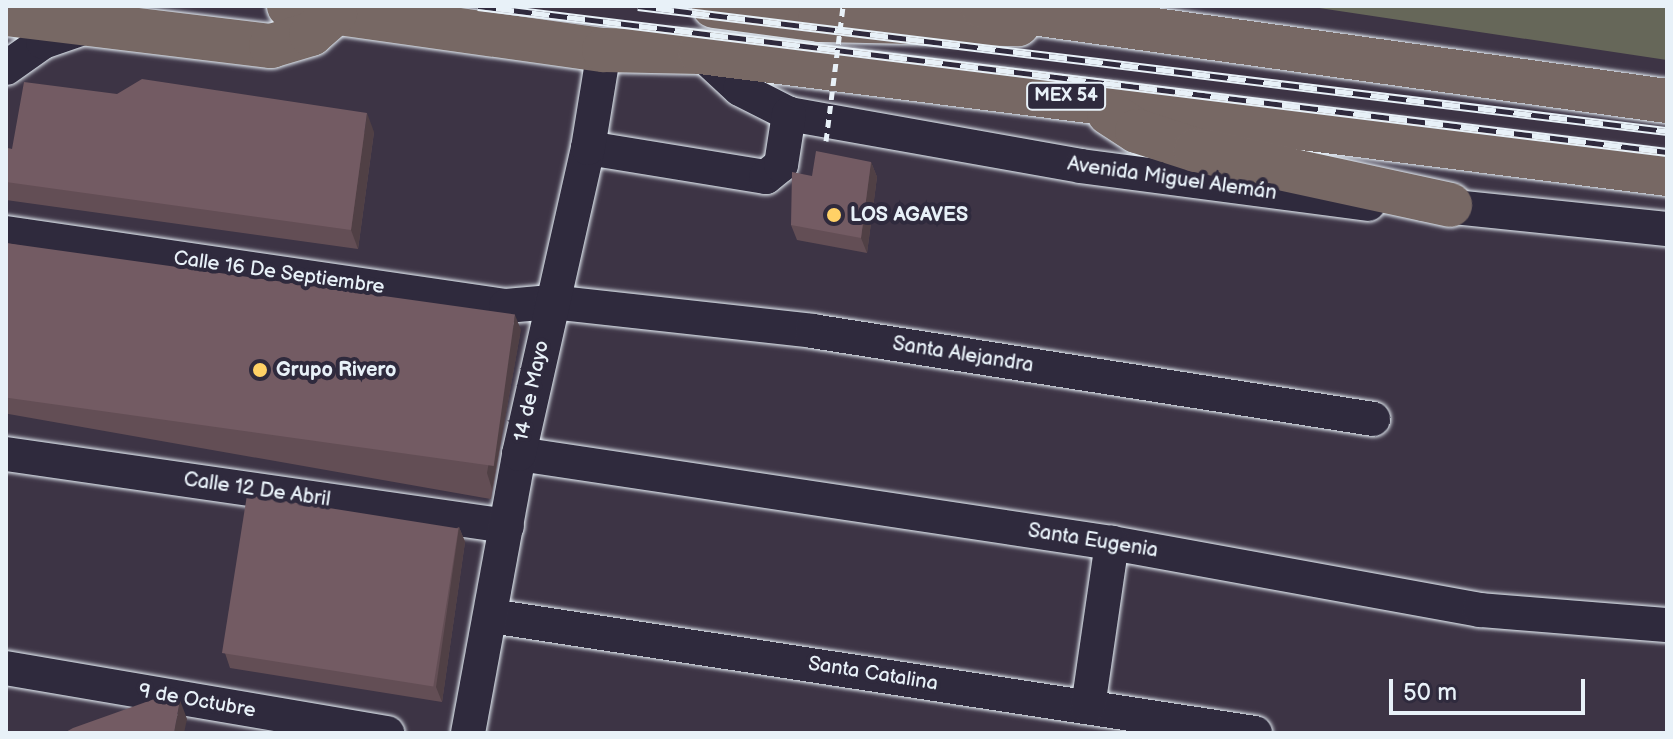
<!DOCTYPE html>
<meta charset="utf-8">
<style>
body{margin:0}
#map{position:relative;width:1673px;height:739px;overflow:hidden;background:#3d3445;font-family:"Balsamiq Sans",sans-serif}
div>[style]{position:absolute}
.green>*{inset:0;background:#666759}
.roads{filter:drop-shadow(0 0 2px #e8f1f8) drop-shadow(0 0 2px #e8f1f8)}
.minor>*{height:34px;margin:-17px;padding:0 17px;transform-origin:17px;border-radius:17px;background:#2f2a3d}
.highway>*{height:44px;margin:-22px;padding:0 22px;transform-origin:22px;border-radius:22px;background:#776864}
.rail>*{height:9px;margin-top:-4.5px;transform-origin:0;background:repeating-linear-gradient(90deg,#2f2a3d 0 18px,#e8f1f8 0 36px);box-sizing:border-box;border-block:2px solid #e8f1f8}
.path-bridge>*{height:5px;margin-top:-2.5px;transform-origin:0;background:repeating-linear-gradient(90deg,#e8f1f8 0 8px,transparent 0 14px)}
.wall>*{inset:0;background:#634e55;transform-origin:0 0}
.shaded-wall>*{inset:0;background:#504045}
.building>*{inset:0;background:#735b63;transform-origin:0 0}
.dots>*{width:22px;height:22px;translate:-50% -50%;box-sizing:border-box;border:4px solid #2f2a3d;border-radius:50%}
span{translate:-50% -50%;white-space:nowrap;text-align:center;line-height:1.15;-webkit-text-stroke:8px #2f2a3d;paint-order:stroke}
.shield-label span{padding:2px 6px;background:#2f2a3d;border:2px solid;border-radius:6px;-webkit-text-stroke-width:0}
.shield-label{font-size:18px;color:#e8f1f8;font-weight:700}
.street-label{font-size:20px;color:#e8f1f8}
.poi-label{font-size:20px;color:#e8f1f8;font-weight:700}
.left{translate:0 -50%;text-align:left}
.frame{position:absolute;inset:0;border:8px solid #e8f1f8;pointer-events:none}
.scale{position:absolute;left:1389px;top:679px;width:196px;height:36px;box-sizing:border-box;border:4px solid #e8f1f8;border-top:0;padding-left:10px;font-size:24px;line-height:28px;white-space:nowrap;color:#e8f1f8;-webkit-text-stroke:6px #2f2a3d;paint-order:stroke}
</style>
<div id="map">
<div class="green">
<i style="clip-path:polygon(1306px 6px,1667px 6px,1667px 60px)"></i>
</div>
<div class="roads">
<div class="minor">
<i style="left:700px;top:52px;width:54px;rotate:42.8deg"></i>
<i style="left:740px;top:89px;width:55px;rotate:27deg"></i>
<i style="left:789px;top:114px;width:297px;rotate:10.1deg"></i>
<i style="left:1081px;top:166px;width:290px;rotate:7.5deg"></i>
<i style="left:6px;top:68px;width:45px;rotate:-35.1deg"></i>
<i style="left:43px;top:42px;width:46px;rotate:-19.2deg"></i>
<i style="left:588px;top:148px;width:180px;rotate:9.3deg"></i>
<i style="left:766px;top:177px;width:19px;rotate:-39deg"></i>
<i style="left:781px;top:165px;width:52px;rotate:-81.1deg"></i>
<i style="left:1425px;top:204px;width:243px;rotate:5.9deg"></i>
<i style="left:6px;top:233px;width:505px;rotate:8.31deg"></i>
<i style="left:506px;top:306px;width:45px;rotate:-5.1deg"></i>
<i style="left:551px;top:302px;width:263px;rotate:6.3deg"></i>
<i style="left:812px;top:331px;width:568px;rotate:8.91deg"></i>
<i style="left:6px;top:454px;width:506px;rotate:8.18deg"></i>
<i style="left:519px;top:454px;width:600px;rotate:8.54deg"></i>
<i style="left:1112px;top:543px;width:374px;rotate:10.3deg"></i>
<i style="left:1480px;top:610px;width:188px;rotate:4.6deg"></i>
<i style="left:491px;top:616px;width:773px;rotate:8.71deg"></i>
<i style="left:6px;top:668px;width:387px;rotate:9.7deg"></i>
<i style="left:1088px;top:707px;width:166px;rotate:-81.7deg"></i>
<i style="left:468px;top:733px;width:284px;rotate:-79.6deg"></i>
<i style="left:519px;top:454px;width:314px;rotate:-77.3deg"></i>
<i style="left:588px;top:148px;width:99px;rotate:-80.7deg"></i>
</div>
<div class="highway">
<i style="left:289px;top:6px;width:318px;rotate:8deg"></i>
<i style="left:604px;top:50px;width:96px;rotate:1.2deg"></i>
<i style="left:700px;top:52px;width:975px;rotate:7.19deg"></i>
<i style="left:714px;top:6px;width:107px;rotate:7.5deg"></i>
<i style="left:820px;top:20px;width:198px;rotate:1.2deg"></i>
<i style="left:982px;top:6px;width:692px;rotate:7.9deg"></i>
<i style="left:6px;top:14px;width:267px;rotate:6.9deg"></i>
<i style="left:271px;top:46px;width:42px;rotate:-16.7deg"></i>
<i style="left:311px;top:34px;width:32px;rotate:-41deg"></i>
<i style="left:1109px;top:113px;width:33px;rotate:33deg"></i>
<i style="left:1137px;top:131px;width:62px;rotate:17.9deg"></i>
<i style="left:1196px;top:150px;width:260px;rotate:12.2deg"></i>
</div>
</div>
<div class="rail">
<i style="left:478px;top:6px;width:1198px;rotate:7deg"></i>
<i style="left:638px;top:6px;width:1037px;rotate:6.93deg"></i>
</div>
<div class="path-bridge">
<i style="left:826px;top:141px;width:136px;rotate:-82.8deg"></i>
</div>
<div class="wall">
<i style="clip-path:polygon(374px 132px,358px 249px,6px 200px,6px 148px,12px 149px)"></i>
<i style="clip-path:polygon(871px 162px,877px 177px,867px 253px,797px 240px,791px 225px,812px 176px)"></i>
<i style="left:6px;top:243px;width:522px;height:168px;rotate:10deg"></i>
<i style="clip-path:polygon(459px 527px,465px 542px,442px 702px,230px 668px,225px 653px)"></i>
</div>
<div class="shaded-wall">
<i style="clip-path:polygon(367px 113px,374px 132px,358px 249px,351px 230px)"></i>
<i style="clip-path:polygon(871px 162px,877px 177px,867px 253px,861px 238px)"></i>
<i style="clip-path:polygon(515px 315px,521px 330px,492px 489px,487px 473px)"></i>
<i style="clip-path:polygon(459px 527px,465px 542px,442px 702px,436px 687px)"></i>
<i style="clip-path:polygon(180px 700px,187px 719px,184px 733px,174px 733px)"></i>
</div>
<div class="building">
<i style="clip-path:polygon(142px 79px,367px 113px,351px 230px,6px 182px,6px 148px,12px 149px,24px 82px,117px 94px)"></i>
<i style="clip-path:polygon(816px 151px,871px 162px,861px 238px,791px 225px,792px 172px,812px 176px)"></i>
<i style="left:6px;top:243px;width:514px;height:153px;rotate:8deg"></i>
<i style="left:247px;top:495px;width:214px;height:160px;rotate:9deg"></i>
<i style="clip-path:polygon(160px 697px,180px 700px,174px 733px,64px 733px,73px 728px)"></i>
</div>
<div class="dots">
<i style="left:834px;top:215px;background:#ffd166"></i>
<i style="left:260px;top:370px;background:#ffd166"></i>
</div>
<div class="shield-label">
<span style="left:1066px;top:96px">MEX 54</span>
</div>
<div class="street-label">
<span style="left:1172px;top:179px;rotate:8deg">Avenida Miguel Alemán</span>
<span style="left:279px;top:273px;rotate:8deg">Calle 16 De Septiembre</span>
<span style="left:963px;top:355px;rotate:9deg">Santa Alejandra</span>
<span style="left:532px;top:391px;rotate:-78deg">14 de Mayo</span>
<span style="left:257px;top:490px;rotate:8deg">Calle 12 De Abril</span>
<span style="left:1093px;top:541px;rotate:9deg">Santa Eugenia</span>
<span style="left:873px;top:674px;rotate:9deg">Santa Catalina</span>
<span style="left:197px;top:701px;rotate:10deg">9 de Octubre</span>
</div>
<div class="poi-label">
<span class="left" style="left:850px;top:215px">LOS AGAVES</span>
<span class="left" style="left:276px;top:370px">Grupo Rivero</span>
</div>
<div class="frame"></div>
<div class="scale">50 m</div>
</div>
